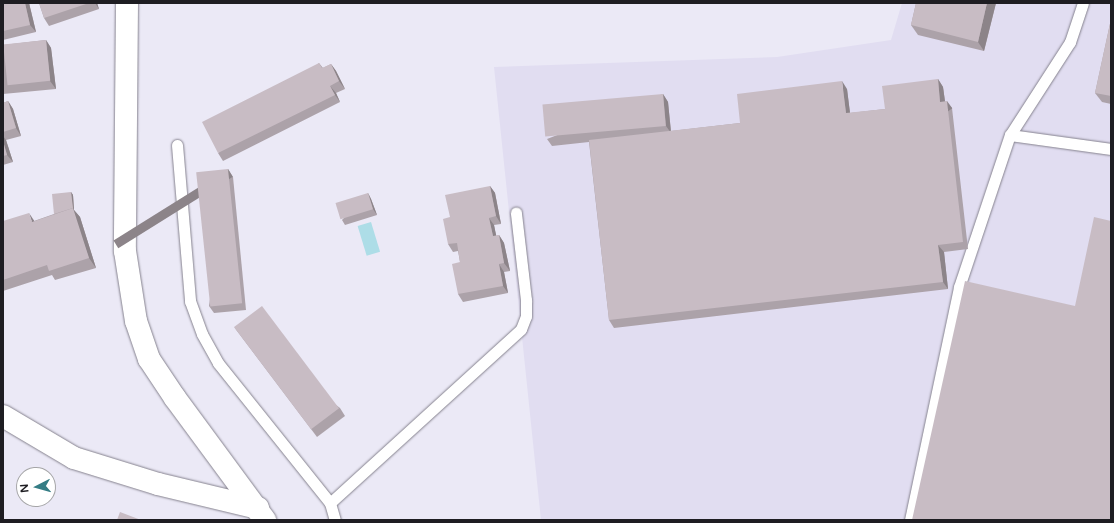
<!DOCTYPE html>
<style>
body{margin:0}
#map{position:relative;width:1114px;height:523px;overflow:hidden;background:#ebe9f6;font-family:"Varela Round",sans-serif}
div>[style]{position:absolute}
.built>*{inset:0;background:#e1ddf1}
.water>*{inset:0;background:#addde7;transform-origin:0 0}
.roads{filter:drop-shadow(0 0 1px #85828e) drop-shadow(0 0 1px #85828e)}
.lane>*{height:11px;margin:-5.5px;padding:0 5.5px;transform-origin:5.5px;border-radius:5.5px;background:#fff}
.street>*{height:22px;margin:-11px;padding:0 11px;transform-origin:11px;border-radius:11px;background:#fff}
.wall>*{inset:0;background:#aca2a9}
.shaded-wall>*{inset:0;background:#8c8489;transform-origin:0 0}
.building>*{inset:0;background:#c8bcc4;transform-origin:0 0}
span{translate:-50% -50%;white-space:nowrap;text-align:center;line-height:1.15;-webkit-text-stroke:3px #fff;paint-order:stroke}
.frame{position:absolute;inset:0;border:4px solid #1e1d22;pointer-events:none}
.north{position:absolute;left:16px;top:467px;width:40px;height:40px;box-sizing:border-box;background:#fff;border:1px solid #a5a5a7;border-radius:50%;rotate:264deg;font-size:11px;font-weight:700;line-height:16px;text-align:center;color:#1e1d22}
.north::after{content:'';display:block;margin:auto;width:14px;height:18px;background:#357d85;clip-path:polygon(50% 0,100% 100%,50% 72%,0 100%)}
</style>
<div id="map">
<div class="built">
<i style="clip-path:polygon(902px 3px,1111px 3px,1111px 520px,541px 520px,494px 67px,777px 57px,891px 40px)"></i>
</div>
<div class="water">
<i style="left:371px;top:222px;width:31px;height:14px;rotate:73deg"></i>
</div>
<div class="roads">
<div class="lane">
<i style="left:1010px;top:135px;width:111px;rotate:-57.2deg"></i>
<i style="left:1070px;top:42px;width:41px;rotate:-71.6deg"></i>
<i style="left:177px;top:145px;width:157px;rotate:85.2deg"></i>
<i style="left:190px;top:301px;width:35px;rotate:70deg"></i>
<i style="left:202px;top:334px;width:33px;rotate:61deg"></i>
<i style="left:218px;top:363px;width:179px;rotate:51.3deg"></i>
<i style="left:330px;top:503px;width:18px;rotate:74deg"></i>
<i style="left:330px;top:503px;width:258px;rotate:-42.3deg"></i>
<i style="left:521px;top:329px;width:14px;rotate:-69deg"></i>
<i style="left:526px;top:316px;width:16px;rotate:-90deg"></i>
<i style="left:526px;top:300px;width:88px;rotate:-96.6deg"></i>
<i style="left:910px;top:520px;width:238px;rotate:-78.1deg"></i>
<i style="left:959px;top:287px;width:160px;rotate:-71.5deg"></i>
<i style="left:1010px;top:135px;width:102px;rotate:7.9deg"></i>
</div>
<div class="street">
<i style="left:127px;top:3px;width:248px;rotate:90.5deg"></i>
<i style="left:125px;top:251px;width:71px;rotate:81.1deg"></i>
<i style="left:136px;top:321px;width:40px;rotate:71.1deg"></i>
<i style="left:149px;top:359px;width:47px;rotate:56.3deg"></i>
<i style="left:175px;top:398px;width:152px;rotate:53.6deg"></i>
<i style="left:3px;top:416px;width:82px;rotate:30.6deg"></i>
<i style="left:74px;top:458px;width:88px;rotate:17.2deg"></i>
<i style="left:158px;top:484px;width:103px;rotate:13.5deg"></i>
</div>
</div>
<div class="wall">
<i style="clip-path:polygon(3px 3px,29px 3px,36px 32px,3px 40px)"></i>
<i style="clip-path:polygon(39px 3px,97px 3px,99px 9px,49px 26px,44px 18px)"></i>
<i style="clip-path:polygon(916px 3px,996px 3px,984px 51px,918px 35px,911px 25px)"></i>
<i style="clip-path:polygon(1111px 19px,1111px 104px,1102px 102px,1095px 93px)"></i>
<i style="clip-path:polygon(46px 40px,51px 48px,56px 89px,3px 94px,3px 45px)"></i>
<i style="clip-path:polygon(319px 63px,323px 68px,331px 64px,336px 71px,345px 89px,336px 93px,340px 102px,223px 161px,218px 153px)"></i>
<i style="clip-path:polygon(938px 79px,943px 87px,945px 101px,952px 108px,968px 249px,944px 252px,948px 289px,614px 328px,609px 320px,589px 142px,552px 146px,547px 139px,663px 94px,668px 102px,671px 131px,740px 123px,847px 89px,850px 113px,885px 109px)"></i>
<i style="clip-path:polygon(8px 101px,13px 109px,21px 136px,6px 140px,13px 162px,3px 165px,3px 103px)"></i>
<i style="clip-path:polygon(228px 169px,233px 177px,246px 310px,214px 313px,209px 306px)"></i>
<i style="clip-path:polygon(490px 186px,495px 193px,501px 224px,494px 225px,496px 236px,499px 235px,504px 243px,510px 271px,504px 272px,508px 293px,463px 302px,458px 294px,460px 262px,458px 251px,453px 252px,448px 244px)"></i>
<i style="clip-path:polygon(71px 192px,73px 195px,74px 210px,80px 217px,96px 268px,55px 280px,52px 275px,3px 291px,3px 221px,34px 221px,54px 214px)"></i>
<i style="clip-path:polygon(368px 193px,371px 199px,377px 215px,345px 225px,342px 220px)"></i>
<i style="clip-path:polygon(234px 327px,340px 408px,345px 416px,317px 437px)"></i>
</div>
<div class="shaded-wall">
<i style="clip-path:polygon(25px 3px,29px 3px,36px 32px,30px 25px)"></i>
<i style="clip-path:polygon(95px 3px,97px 3px,99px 9px)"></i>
<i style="clip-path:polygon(987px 3px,996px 3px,984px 51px,978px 42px)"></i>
<i style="clip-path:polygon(46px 40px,51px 48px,56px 89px,50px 81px)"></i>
<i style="clip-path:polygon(331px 64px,336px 71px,345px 89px,339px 81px)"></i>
<i style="clip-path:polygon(938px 79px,943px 87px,946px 109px,940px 102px)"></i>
<i style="clip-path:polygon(842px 81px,847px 89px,851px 121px,846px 113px)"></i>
<i style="clip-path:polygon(330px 86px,336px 93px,340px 102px,335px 95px)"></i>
<i style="clip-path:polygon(663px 94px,668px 102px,671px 133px,666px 126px)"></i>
<i style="clip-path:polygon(8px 101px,13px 109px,21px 136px,16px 128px)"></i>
<i style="left:947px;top:101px;width:9px;height:142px;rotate:54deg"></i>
<i style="clip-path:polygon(3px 136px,6px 140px,13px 162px,7px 155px,3px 141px)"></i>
<i style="left:228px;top:169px;width:9px;height:135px;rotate:58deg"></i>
<i style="clip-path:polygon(490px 186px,495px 193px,501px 224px,496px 216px)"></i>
<i style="clip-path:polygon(71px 192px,73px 195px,74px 210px,80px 217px,96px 268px,89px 258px,73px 213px)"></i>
<i style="clip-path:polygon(368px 193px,371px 199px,377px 215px,373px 209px)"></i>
<i style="clip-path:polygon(29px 213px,35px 222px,32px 222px)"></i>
<i style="clip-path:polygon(489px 218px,494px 225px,498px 244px,493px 236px)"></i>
<i style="clip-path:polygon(499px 235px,504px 243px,510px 271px,504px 263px)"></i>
<i style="clip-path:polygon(938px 245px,944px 252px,948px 289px,943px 282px)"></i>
<i style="clip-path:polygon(499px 264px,504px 272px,508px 293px,503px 286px)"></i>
</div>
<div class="building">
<i style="clip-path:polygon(3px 3px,25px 3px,30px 25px,3px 31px)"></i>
<i style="clip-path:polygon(39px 3px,89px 3px,44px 18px)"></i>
<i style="clip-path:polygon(916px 3px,987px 3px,978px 42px,911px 25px)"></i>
<i style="clip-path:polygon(1111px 19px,1111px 96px,1095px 93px)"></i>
<i style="left:46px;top:40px;width:41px;height:43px;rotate:84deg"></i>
<i style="clip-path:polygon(319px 63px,322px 68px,331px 64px,339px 81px,330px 86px,335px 95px,218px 153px,202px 122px)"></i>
<i style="clip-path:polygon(938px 79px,940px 102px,947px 101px,963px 242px,938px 245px,943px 282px,609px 320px,589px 140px,740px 123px,737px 94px,842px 81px,846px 113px,885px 109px,882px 86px)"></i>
<i style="left:663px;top:94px;width:32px;height:121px;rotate:85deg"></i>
<i style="clip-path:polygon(8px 101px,16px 128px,3px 132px,3px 103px)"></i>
<i style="clip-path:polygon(3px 141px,7px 155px,3px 156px)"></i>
<i style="left:228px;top:169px;width:135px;height:32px;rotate:84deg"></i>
<i style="clip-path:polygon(490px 186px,496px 216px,489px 218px,493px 236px,499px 235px,504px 263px,499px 264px,503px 286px,458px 294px,452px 264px,460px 262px,457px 243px,448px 244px,443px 219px,450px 217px,445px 195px)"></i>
<i style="clip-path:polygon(71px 192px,73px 208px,54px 214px,52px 194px)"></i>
<i style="left:368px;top:193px;width:17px;height:34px;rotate:73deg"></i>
<i style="clip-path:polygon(73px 208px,89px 258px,49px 271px,47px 265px,3px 280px,3px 221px,29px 213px,32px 222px)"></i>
<i style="clip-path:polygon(1094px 217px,1111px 221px,1111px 520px,912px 520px,965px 281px,1075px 306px)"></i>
<i style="left:262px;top:306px;width:128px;height:35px;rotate:53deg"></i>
<i style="clip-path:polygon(120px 512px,141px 520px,117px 520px)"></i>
</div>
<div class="frame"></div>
<div class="north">N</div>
</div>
